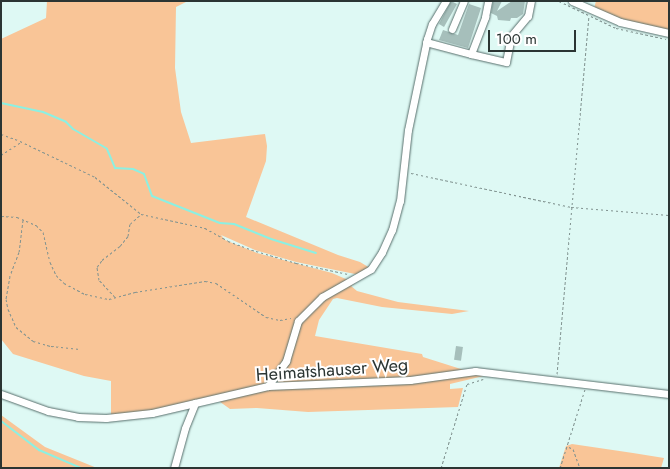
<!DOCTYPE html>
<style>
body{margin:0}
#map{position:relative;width:670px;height:469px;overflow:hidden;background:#def9f4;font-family:Jost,sans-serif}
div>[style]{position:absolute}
.green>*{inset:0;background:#f9c597}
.stream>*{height:2px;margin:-1px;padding:0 1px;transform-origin:1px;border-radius:1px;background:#8cf0e2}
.building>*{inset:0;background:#a6bfbb;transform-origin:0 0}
.path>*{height:1px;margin-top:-0.5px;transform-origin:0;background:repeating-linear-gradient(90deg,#80928f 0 2.5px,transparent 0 5px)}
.roads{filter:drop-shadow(0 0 1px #576e6b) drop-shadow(0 0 1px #576e6b)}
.minor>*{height:7px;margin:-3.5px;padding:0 3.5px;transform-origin:3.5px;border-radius:3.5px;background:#fff}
span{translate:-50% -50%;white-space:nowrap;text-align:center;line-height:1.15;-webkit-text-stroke:4px #fff;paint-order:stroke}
.street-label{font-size:18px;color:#2b3533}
.frame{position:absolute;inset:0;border:2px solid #2b3533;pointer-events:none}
.scale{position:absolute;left:488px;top:30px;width:88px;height:22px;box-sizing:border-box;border:2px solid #2b3533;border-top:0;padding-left:6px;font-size:15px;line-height:18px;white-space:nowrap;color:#2b3533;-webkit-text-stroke:4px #fff;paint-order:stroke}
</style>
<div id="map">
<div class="green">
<i style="clip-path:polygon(47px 1px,188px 1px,176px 7px,175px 68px,181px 112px,191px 143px,265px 134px,267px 146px,266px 161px,246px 217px,338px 255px,360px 262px,370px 268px,360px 275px,296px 262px,255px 250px,221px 235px,225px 240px,257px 253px,332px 273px,355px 283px,351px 286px,357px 291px,398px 302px,469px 311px,452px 314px,382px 307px,337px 298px,333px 299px,319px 320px,315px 336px,422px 354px,423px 357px,464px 370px,408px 379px,279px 384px,276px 379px,287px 354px,271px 379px,263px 385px,153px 411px,111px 415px,111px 381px,84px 376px,13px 354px,1px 339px,1px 39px,46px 18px)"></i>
<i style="clip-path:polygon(596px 1px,669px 1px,669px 30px,636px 24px,594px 9px)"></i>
<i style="clip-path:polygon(461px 374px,492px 374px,450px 384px,450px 389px,463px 388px,458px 407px,308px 412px,257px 408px,230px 409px,216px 399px,287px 387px,352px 387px,411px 383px)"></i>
<i style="clip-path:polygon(1px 415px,45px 447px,97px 468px,1px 468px)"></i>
<i style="clip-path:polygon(572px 444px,633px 453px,664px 458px,661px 468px,559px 468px,566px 446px)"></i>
</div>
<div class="stream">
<i style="left:1px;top:103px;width:43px;rotate:12.1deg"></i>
<i style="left:43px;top:112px;width:25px;rotate:23deg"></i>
<i style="left:66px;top:122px;width:10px;rotate:45deg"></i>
<i style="left:73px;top:129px;width:39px;rotate:30deg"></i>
<i style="left:107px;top:149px;width:21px;rotate:67deg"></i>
<i style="left:115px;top:168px;width:18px;rotate:3deg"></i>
<i style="left:133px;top:169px;width:12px;rotate:24deg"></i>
<i style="left:144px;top:174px;width:23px;rotate:70deg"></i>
<i style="left:152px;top:196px;width:73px;rotate:21.7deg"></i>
<i style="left:220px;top:223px;width:14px;rotate:4deg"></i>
<i style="left:234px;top:224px;width:40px;rotate:22deg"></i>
<i style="left:271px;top:239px;width:47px;rotate:17.3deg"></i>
<i style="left:1px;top:421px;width:48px;rotate:37.3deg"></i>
<i style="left:39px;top:450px;width:46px;rotate:23.2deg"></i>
</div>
<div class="building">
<i style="clip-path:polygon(451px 1px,457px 4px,444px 27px,439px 24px)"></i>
<i style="clip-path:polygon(493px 1px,502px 1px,497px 11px,512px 1px,525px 1px,523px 14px,517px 18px,511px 18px,510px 21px,498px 20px,497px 16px,491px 13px)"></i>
<i style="clip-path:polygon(469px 4px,481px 8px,468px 48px,439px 40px,443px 30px,458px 35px)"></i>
<i style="left:456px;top:346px;width:7px;height:14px;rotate:8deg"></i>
</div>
<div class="path">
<i style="left:559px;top:1px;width:63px;rotate:25.3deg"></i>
<i style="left:616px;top:28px;width:51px;rotate:12.4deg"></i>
<i style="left:1px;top:134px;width:20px;rotate:20deg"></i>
<i style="left:20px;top:141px;width:83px;rotate:25.6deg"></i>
<i style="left:95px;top:177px;width:59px;rotate:38.8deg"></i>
<i style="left:141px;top:214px;width:66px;rotate:12.3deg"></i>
<i style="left:205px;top:228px;width:26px;rotate:29deg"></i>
<i style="left:228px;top:241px;width:30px;rotate:20deg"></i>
<i style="left:256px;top:251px;width:42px;rotate:16.7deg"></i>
<i style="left:296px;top:263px;width:53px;rotate:11.9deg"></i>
<i style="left:1px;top:155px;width:24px;rotate:-33deg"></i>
<i style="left:411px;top:173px;width:164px;rotate:12deg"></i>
<i style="left:571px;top:207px;width:98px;rotate:4.7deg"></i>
<i style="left:1px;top:216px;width:16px;rotate:4deg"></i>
<i style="left:17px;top:217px;width:21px;rotate:23deg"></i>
<i style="left:36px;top:225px;width:10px;rotate:45deg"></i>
<i style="left:43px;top:232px;width:31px;rotate:77deg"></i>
<i style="left:50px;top:262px;width:14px;rotate:65deg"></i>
<i style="left:56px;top:275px;width:11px;rotate:45deg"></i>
<i style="left:64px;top:283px;width:24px;rotate:28deg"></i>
<i style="left:85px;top:294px;width:25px;rotate:12deg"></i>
<i style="left:109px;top:299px;width:27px;rotate:-15deg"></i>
<i style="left:135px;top:292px;width:71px;rotate:-8.9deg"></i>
<i style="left:205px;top:281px;width:11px;rotate:10deg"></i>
<i style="left:216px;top:283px;width:60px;rotate:34.2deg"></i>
<i style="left:266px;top:317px;width:14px;rotate:12deg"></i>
<i style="left:280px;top:320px;width:11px;rotate:-10deg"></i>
<i style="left:23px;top:220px;width:32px;rotate:97deg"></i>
<i style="left:19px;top:252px;width:26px;rotate:111deg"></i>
<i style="left:10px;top:276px;width:23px;rotate:100deg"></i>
<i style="left:6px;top:299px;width:10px;rotate:79deg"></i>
<i style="left:8px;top:309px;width:20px;rotate:66deg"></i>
<i style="left:16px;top:327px;width:22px;rotate:39deg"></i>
<i style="left:33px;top:341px;width:19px;rotate:16deg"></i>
<i style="left:51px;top:346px;width:29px;rotate:6deg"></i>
<i style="left:115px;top:297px;width:23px;rotate:-133deg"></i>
<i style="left:99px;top:280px;width:13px;rotate:-99deg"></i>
<i style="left:97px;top:267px;width:9px;rotate:-54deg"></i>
<i style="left:102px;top:260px;width:23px;rotate:-38deg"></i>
<i style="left:120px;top:246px;width:13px;rotate:-51deg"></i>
<i style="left:128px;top:236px;width:12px;rotate:-81deg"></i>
<i style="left:130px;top:224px;width:13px;rotate:-42deg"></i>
<i style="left:557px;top:374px;width:358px;rotate:-84.9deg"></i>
<i style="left:569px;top:447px;width:4px;rotate:27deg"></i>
<i style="left:573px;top:449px;width:20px;rotate:70deg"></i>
<i style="left:441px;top:468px;width:88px;rotate:-72.8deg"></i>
<i style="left:467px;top:384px;width:17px;rotate:-17deg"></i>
<i style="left:560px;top:468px;width:83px;rotate:-72.4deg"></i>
</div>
<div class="roads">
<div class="minor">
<i style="left:572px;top:1px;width:52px;rotate:23.6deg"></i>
<i style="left:620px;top:22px;width:50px;rotate:12.7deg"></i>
<i style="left:452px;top:29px;width:30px;rotate:-67deg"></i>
<i style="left:426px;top:42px;width:47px;rotate:14.9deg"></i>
<i style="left:471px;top:54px;width:40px;rotate:-69deg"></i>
<i style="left:485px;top:17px;width:16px;rotate:-79deg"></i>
<i style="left:471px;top:54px;width:36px;rotate:13deg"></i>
<i style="left:506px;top:62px;width:26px;rotate:-79deg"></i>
<i style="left:511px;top:36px;width:26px;rotate:-50deg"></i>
<i style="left:528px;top:16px;width:15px;rotate:-79deg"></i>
<i style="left:268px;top:386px;width:31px;rotate:-54deg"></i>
<i style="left:286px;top:361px;width:42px;rotate:-73.3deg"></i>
<i style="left:298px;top:321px;width:34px;rotate:-45deg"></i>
<i style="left:322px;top:297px;width:56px;rotate:-29.7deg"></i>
<i style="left:371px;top:269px;width:20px;rotate:-57deg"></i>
<i style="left:382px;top:252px;width:24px;rotate:-66deg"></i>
<i style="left:392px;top:230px;width:30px;rotate:-75deg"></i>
<i style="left:400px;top:201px;width:71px;rotate:-83.6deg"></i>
<i style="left:408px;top:130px;width:93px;rotate:-78.2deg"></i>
<i style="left:427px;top:39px;width:16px;rotate:-72deg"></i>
<i style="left:432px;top:24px;width:27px;rotate:-59deg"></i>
<i style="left:1px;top:394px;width:50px;rotate:19.9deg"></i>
<i style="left:48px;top:411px;width:31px;rotate:11deg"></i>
<i style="left:78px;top:417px;width:28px;rotate:2deg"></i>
<i style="left:106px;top:418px;width:46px;rotate:-6.2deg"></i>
<i style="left:152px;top:413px;width:119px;rotate:-13.1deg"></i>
<i style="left:268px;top:386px;width:142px;rotate:-2.4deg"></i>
<i style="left:410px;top:380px;width:66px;rotate:-7.9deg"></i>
<i style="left:475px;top:371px;width:195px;rotate:6.8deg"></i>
<i style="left:174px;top:468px;width:41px;rotate:-74.6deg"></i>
<i style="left:185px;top:428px;width:27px;rotate:-68deg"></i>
</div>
</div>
<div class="street-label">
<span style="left:332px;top:370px;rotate:-4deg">Heimatshauser Weg</span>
</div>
<div class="frame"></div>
<div class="scale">100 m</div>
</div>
